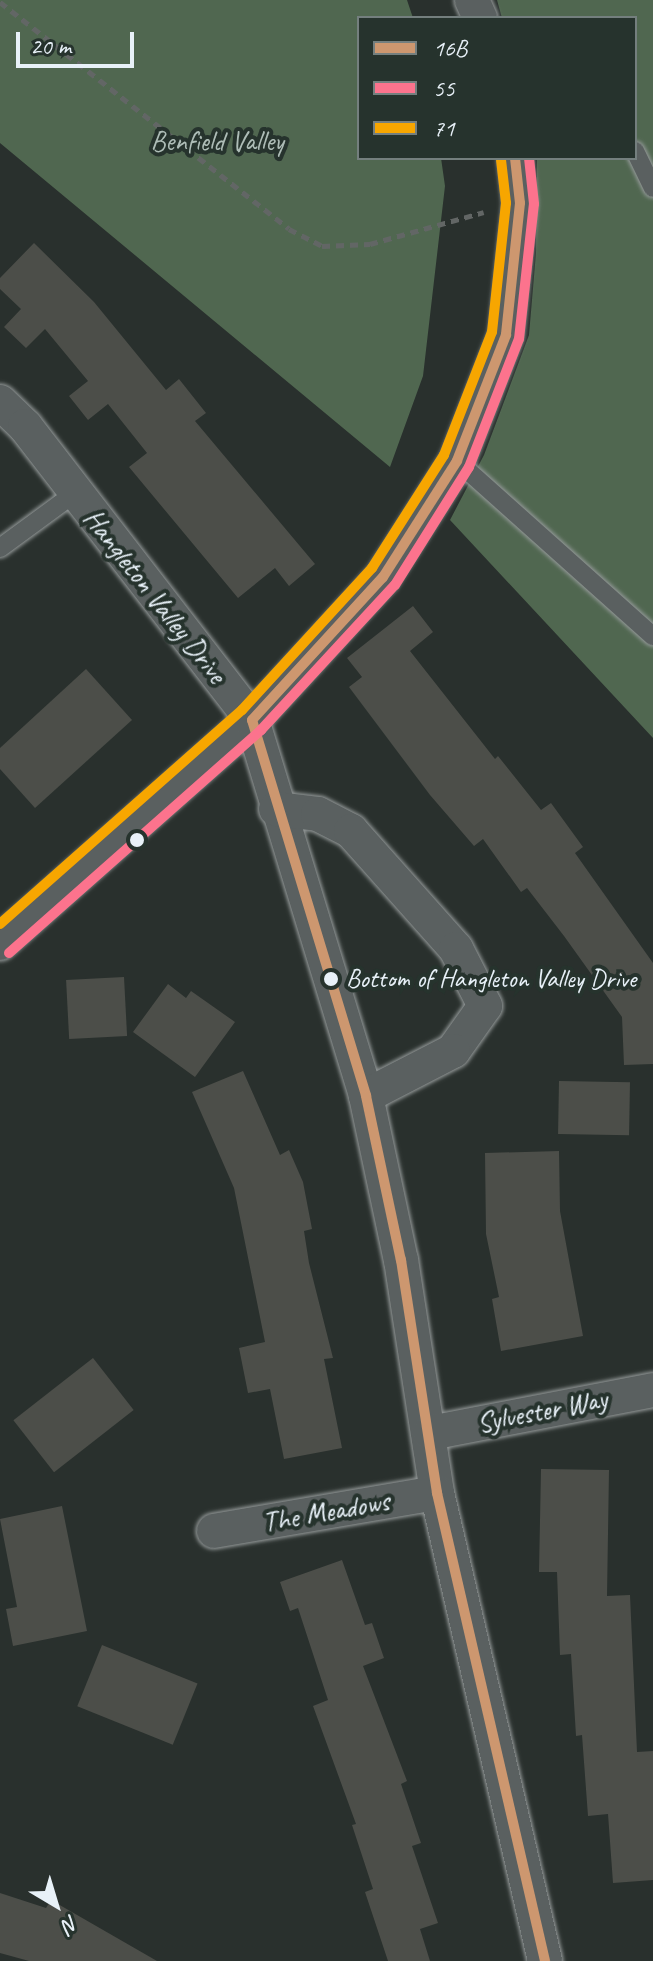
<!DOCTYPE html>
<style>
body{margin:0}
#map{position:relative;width:653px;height:1961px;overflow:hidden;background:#29302d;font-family:Caveat,sans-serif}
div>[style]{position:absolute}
.green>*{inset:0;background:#506750}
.building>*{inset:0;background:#4c4e49;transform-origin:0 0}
.path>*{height:5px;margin-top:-2.5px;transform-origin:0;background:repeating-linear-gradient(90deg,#626665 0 8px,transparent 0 14px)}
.roads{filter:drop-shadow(0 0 2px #959a9a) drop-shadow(0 0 2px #959a9a)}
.service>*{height:18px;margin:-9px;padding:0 9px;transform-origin:9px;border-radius:9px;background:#5a6060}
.minor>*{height:34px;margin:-17px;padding:0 17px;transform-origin:17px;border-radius:17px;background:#5a6060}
.bus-1>*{height:10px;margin:-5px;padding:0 5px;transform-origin:5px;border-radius:5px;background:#cd976f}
.bus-2>*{height:10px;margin:-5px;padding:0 5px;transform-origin:5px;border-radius:5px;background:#fc738d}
.bus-3>*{height:10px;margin:-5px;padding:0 5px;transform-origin:5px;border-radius:5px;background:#f7a600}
.dots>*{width:22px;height:22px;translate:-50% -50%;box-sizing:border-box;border:4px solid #26332d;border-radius:50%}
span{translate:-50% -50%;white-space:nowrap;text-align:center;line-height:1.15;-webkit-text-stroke:8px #26332d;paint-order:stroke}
.bus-label{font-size:26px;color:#e8f1f8}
.left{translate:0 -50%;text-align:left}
.park-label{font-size:28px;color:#aebdb7}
.street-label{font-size:28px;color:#e8f1f8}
.legend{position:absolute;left:357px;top:16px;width:280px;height:144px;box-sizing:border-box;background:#26332d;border:2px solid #747f7e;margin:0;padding:10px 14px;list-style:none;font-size:24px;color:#e8f1f8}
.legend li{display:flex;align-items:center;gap:16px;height:40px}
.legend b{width:40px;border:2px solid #747f7e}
.north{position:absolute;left:16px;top:1865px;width:80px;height:80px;-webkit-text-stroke:6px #26332d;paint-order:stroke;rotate:142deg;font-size:22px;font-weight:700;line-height:32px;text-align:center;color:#e8f1f8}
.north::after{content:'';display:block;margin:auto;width:28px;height:36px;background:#e8f1f8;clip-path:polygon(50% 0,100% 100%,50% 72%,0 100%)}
.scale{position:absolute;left:16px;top:32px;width:118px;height:36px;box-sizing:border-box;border:4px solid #e8f1f8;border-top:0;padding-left:10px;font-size:24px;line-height:28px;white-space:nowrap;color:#e8f1f8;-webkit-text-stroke:6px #26332d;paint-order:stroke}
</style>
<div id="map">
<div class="green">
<i style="clip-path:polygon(0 0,407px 0,413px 18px,359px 18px,359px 158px,441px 158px,445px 186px,423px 376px,390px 467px,0 143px)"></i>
<i style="clip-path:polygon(497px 0,653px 0,653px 738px,450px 520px,484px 455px,529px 335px,536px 253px,537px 158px,635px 158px,635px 18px,502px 18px)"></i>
</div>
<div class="building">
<i style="clip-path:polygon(34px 243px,94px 302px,166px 390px,179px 379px,206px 413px,195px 421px,315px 564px,289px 586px,275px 568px,238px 598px,129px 467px,147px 453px,108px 404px,88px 420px,69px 396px,88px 381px,45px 329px,26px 348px,4px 327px,21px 309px,0 289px,0 278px)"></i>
<i style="clip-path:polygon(413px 606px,433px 632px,410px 651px,495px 759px,498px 756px,541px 810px,551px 803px,583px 847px,575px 853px,653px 963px,653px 1064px,624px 1065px,622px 1017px,564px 936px,527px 888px,521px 892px,483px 839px,474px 846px,430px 795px,349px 687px,362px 677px,347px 658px)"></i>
<i style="clip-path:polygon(86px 669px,132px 720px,35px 808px,0 769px,0 748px)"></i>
<i style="left:124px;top:977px;width:59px;height:58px;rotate:87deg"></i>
<i style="clip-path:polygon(168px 984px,186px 998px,191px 991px,235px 1022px,195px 1077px,133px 1032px)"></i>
<i style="clip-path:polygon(243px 1071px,280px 1155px,289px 1150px,303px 1182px,312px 1229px,304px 1231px,309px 1263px,333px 1358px,324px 1359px,342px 1448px,284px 1459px,270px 1389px,248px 1393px,239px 1348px,265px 1342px,234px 1188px,192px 1092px)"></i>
<i style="left:559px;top:1081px;width:71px;height:53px;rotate:1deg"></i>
<i style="clip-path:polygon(559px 1151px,560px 1211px,583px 1336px,501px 1351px,492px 1299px,499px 1297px,486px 1234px,485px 1153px)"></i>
<i style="left:93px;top:1358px;width:66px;height:101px;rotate:52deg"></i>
<i style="clip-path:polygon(541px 1469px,609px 1470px,607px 1596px,630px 1595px,637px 1752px,653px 1751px,653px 1880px,613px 1883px,608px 1814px,588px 1816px,582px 1735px,576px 1736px,571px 1654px,560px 1655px,557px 1572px,539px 1572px)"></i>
<i style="clip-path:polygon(62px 1506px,87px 1631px,13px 1646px,6px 1609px,17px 1607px,0 1519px)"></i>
<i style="clip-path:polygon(342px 1560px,365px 1625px,372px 1623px,384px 1658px,363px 1666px,407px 1781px,401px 1784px,421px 1843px,412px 1846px,438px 1923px,420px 1929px,430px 1961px,388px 1961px,365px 1892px,373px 1889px,352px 1825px,356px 1824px,313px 1706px,328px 1700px,298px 1608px,290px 1611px,280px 1582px)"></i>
<i style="left:102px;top:1645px;width:103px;height:66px;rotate:22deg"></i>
<i style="clip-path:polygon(0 1893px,46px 1908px,51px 1900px,157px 1961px,29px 1961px,0 1953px)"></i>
</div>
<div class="path">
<i style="left:0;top:2px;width:367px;rotate:38.1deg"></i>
<i style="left:289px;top:229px;width:37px;rotate:27deg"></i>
<i style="left:322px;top:246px;width:48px;rotate:-2.4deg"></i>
<i style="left:370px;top:244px;width:118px;rotate:-15.7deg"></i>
</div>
<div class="roads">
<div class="service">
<i style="left:635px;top:151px;width:41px;rotate:64.1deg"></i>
<i style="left:457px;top:461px;width:263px;rotate:41.8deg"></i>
<i style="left:0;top:548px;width:93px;rotate:-36.3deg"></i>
</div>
<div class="minor">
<i style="left:472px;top:0;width:20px;rotate:66deg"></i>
<i style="left:0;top:402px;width:35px;rotate:44deg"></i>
<i style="left:25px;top:426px;width:371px;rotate:52.3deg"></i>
<i style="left:252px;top:720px;width:393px;rotate:73.1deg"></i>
<i style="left:366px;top:1096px;width:168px;rotate:78deg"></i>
<i style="left:401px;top:1260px;width:236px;rotate:81.2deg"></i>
<i style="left:437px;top:1493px;width:480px;rotate:77deg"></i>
<i style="left:276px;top:809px;width:42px;rotate:6.8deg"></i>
<i style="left:318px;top:814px;width:37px;rotate:27deg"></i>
<i style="left:351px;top:831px;width:158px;rotate:48.3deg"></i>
<i style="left:456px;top:949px;width:64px;rotate:63deg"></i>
<i style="left:485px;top:1006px;width:55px;rotate:125.4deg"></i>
<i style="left:453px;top:1051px;width:98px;rotate:152.7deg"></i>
<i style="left:0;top:943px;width:337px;rotate:-41.5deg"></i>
<i style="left:252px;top:720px;width:194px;rotate:-47.5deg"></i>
<i style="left:383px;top:577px;width:138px;rotate:-57.5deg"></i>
<i style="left:457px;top:461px;width:135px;rotate:-68.7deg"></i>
<i style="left:506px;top:335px;width:133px;rotate:-83.9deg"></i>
<i style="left:520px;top:203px;width:45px;rotate:-96.3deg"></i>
<i style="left:430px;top:1433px;width:227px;rotate:-10.9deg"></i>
<i style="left:214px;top:1531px;width:226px;rotate:-9.7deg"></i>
</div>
</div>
<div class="bus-1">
<i style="left:515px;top:158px;width:45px;rotate:83.7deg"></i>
<i style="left:520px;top:203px;width:133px;rotate:96.1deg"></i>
<i style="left:506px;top:335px;width:135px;rotate:111.3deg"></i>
<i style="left:457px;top:461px;width:138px;rotate:122.5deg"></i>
<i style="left:383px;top:577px;width:194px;rotate:132.5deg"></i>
<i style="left:252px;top:720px;width:393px;rotate:73.1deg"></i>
<i style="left:366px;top:1096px;width:168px;rotate:78deg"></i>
<i style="left:401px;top:1260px;width:236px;rotate:81.2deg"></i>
<i style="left:437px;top:1493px;width:480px;rotate:77deg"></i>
</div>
<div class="bus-2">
<i style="left:9px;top:953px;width:337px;rotate:-41.5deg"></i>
<i style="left:261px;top:730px;width:197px;rotate:-47.3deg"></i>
<i style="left:395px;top:585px;width:139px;rotate:-57.9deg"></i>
<i style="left:469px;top:467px;width:137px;rotate:-68.7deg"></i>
<i style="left:519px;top:339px;width:136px;rotate:-83.7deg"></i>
<i style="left:534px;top:204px;width:46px;rotate:-96.2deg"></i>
</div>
<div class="bus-3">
<i style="left:0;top:924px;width:323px;rotate:-41.5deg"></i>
<i style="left:242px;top:710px;width:193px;rotate:-47.5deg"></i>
<i style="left:372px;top:568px;width:134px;rotate:-57.5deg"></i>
<i style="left:444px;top:455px;width:132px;rotate:-68.7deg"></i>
<i style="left:492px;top:332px;width:130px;rotate:-83.8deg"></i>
<i style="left:506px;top:203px;width:43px;rotate:-96.6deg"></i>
</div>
<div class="dots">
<i style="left:137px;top:840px;background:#e8f1f8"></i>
<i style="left:331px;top:979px;background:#e8f1f8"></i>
</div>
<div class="bus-label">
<span class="left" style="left:346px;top:979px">Bottom of Hangleton Valley Drive</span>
</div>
<div class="park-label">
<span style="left:217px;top:141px">Benfield Valley</span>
</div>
<div class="street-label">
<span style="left:155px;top:596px;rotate:52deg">Hangleton Valley Drive</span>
<span style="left:542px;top:1411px;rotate:-11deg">Sylvester Way</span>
<span style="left:326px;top:1512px;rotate:-10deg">The Meadows</span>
</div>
<ul class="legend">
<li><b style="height:10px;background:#cd976f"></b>16B</li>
<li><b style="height:10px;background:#fc738d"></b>55</li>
<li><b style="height:10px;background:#f7a600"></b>71</li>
</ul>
<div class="north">N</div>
<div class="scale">20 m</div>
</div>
